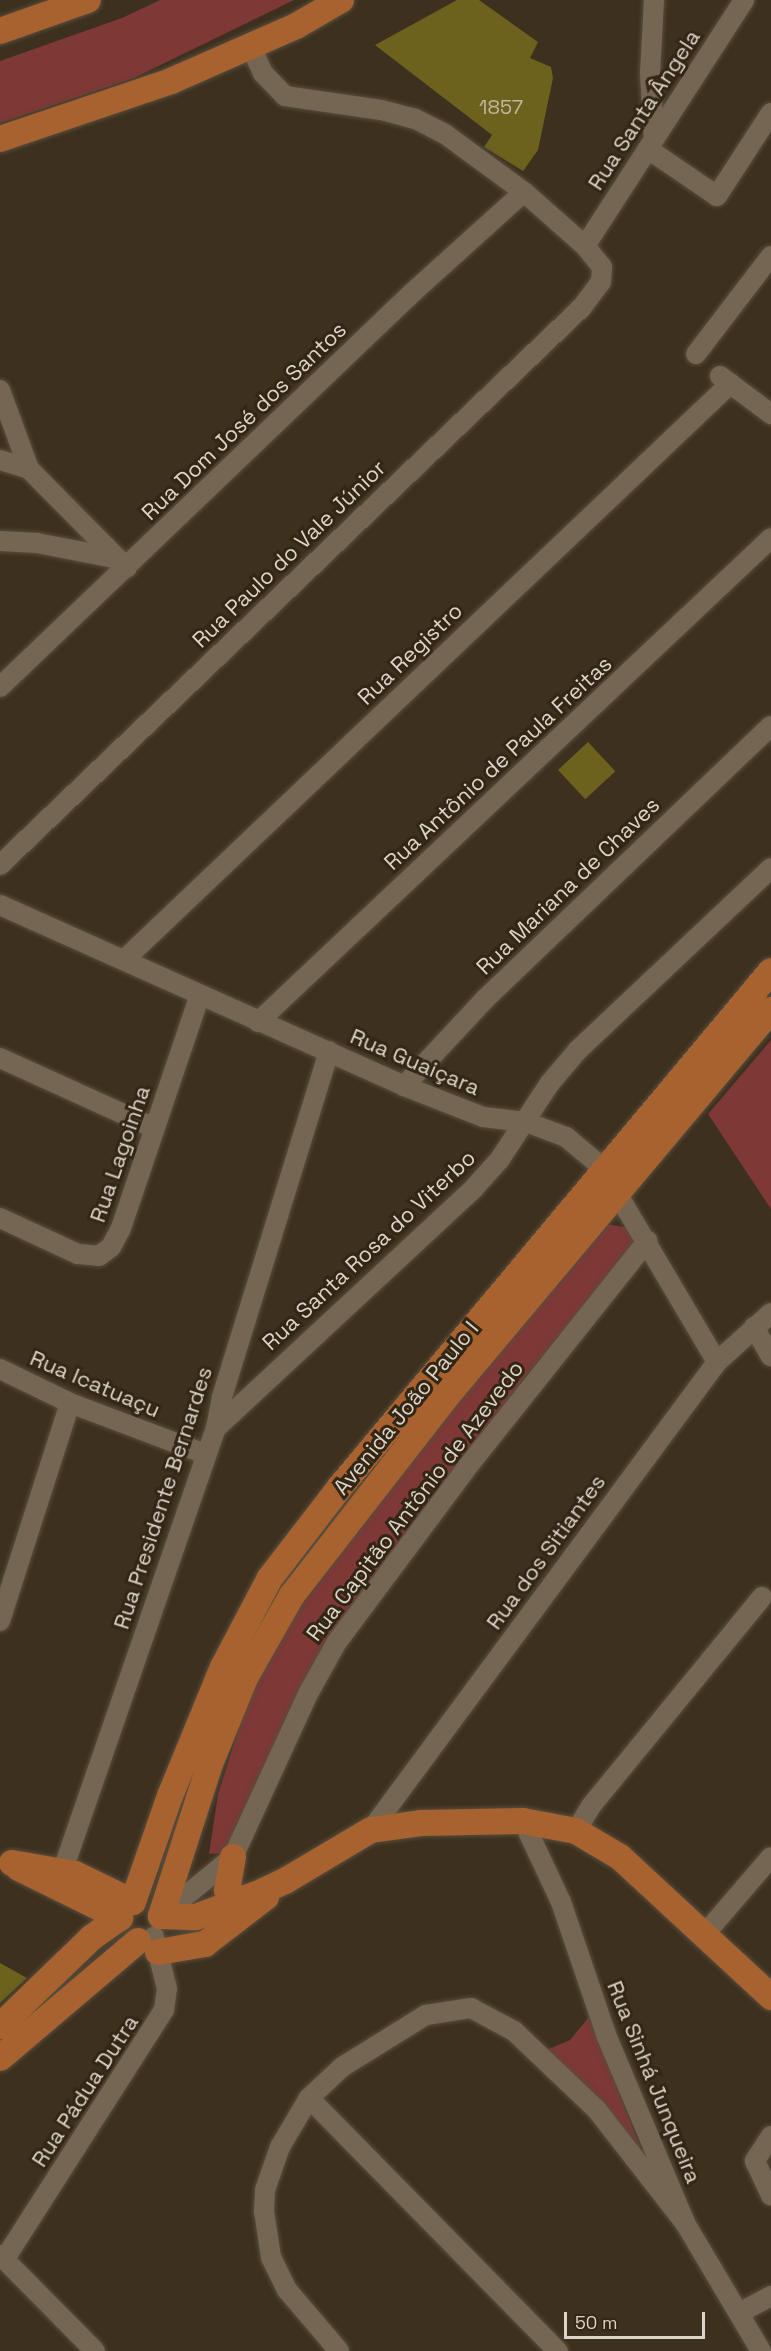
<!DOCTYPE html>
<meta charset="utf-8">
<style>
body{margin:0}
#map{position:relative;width:771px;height:2351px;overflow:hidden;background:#3d301e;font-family:"Space Grotesk",sans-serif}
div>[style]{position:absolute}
.green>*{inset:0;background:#7e3836}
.building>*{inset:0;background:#6d611e;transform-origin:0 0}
.roads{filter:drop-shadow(0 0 2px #584d3d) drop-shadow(0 0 2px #584d3d)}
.minor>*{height:20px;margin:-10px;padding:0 10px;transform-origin:10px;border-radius:10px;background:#756653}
.major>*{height:26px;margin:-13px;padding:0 13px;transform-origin:13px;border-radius:13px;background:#a76230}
span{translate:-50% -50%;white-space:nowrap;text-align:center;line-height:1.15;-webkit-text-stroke:6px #332615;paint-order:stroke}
.number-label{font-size:20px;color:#c0b79e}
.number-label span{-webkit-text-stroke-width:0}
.street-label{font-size:22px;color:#dcd4c9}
.scale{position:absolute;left:564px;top:2312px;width:141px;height:27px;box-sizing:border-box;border:3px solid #dcd4c9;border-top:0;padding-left:8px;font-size:18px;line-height:21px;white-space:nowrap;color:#dcd4c9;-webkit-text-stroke:4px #332615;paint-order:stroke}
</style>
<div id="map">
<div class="green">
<i style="clip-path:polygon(160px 0,294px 0,134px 78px,0 123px,0 61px,122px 18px)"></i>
<i style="clip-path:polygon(771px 1040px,771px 1209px,708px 1114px)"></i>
<i style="clip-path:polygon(601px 1223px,629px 1228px,634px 1241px,626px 1255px,529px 1372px,355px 1601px,338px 1626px,230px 1853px,209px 1854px,218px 1794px,240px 1725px,262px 1670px,311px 1586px)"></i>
<i style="clip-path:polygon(589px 2017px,652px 2177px,530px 2057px,570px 2040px)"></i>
</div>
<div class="building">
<i style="clip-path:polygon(457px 0,479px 0,538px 42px,530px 58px,551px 67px,553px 78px,538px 150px,523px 171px,484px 147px,492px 135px,375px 45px)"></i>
<i style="left:588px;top:742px;width:40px;height:41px;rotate:47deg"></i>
<i style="clip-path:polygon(0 1963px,27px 1978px,0 2003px)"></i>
</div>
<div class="roads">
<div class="minor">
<i style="left:654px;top:0;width:74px;rotate:93.1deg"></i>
<i style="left:650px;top:74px;width:65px;rotate:86.5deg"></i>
<i style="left:648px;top:149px;width:83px;rotate:34.3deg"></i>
<i style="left:717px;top:196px;width:99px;rotate:-57deg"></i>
<i style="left:585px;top:246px;width:293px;rotate:-57.1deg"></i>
<i style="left:696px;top:354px;width:123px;rotate:-52.6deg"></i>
<i style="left:720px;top:376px;width:64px;rotate:36.7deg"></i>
<i style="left:0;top:390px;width:84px;rotate:69.8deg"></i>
<i style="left:0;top:460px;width:30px;rotate:17deg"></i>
<i style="left:29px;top:469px;width:139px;rotate:45.3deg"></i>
<i style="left:0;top:541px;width:37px;rotate:3deg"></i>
<i style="left:37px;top:543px;width:78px;rotate:11deg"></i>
<i style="left:0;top:687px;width:569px;rotate:-43.72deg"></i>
<i style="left:411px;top:294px;width:152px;rotate:-42.1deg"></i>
<i style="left:0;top:865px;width:806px;rotate:-43.79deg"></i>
<i style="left:582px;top:307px;width:31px;rotate:-53deg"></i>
<i style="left:601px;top:282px;width:15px;rotate:-86deg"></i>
<i style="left:602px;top:267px;width:27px;rotate:-129deg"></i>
<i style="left:585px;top:246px;width:81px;rotate:-138.5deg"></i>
<i style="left:524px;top:192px;width:98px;rotate:-143.7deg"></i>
<i style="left:445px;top:134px;width:34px;rotate:-153deg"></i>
<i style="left:415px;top:119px;width:35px;rotate:-165deg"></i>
<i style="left:381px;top:110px;width:97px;rotate:-171.7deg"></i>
<i style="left:285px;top:96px;width:32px;rotate:-134deg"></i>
<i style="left:263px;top:73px;width:29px;rotate:-115deg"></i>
<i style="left:0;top:905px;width:443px;rotate:24.1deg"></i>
<i style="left:404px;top:1086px;width:85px;rotate:21.4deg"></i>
<i style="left:483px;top:1117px;width:43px;rotate:6.6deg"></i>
<i style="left:526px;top:1122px;width:43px;rotate:20.6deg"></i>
<i style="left:566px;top:1137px;width:38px;rotate:40deg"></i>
<i style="left:595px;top:1161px;width:27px;rotate:54deg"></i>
<i style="left:611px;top:1183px;width:208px;rotate:59.4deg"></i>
<i style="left:124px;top:960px;width:837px;rotate:-43.55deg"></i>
<i style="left:258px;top:1022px;width:705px;rotate:-43.33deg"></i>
<i style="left:0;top:1058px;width:169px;rotate:24.4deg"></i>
<i style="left:404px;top:1086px;width:119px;rotate:-47deg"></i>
<i style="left:485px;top:999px;width:395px;rotate:-43.7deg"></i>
<i style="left:0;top:1218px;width:86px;rotate:24.8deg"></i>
<i style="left:78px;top:1254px;width:21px;rotate:5deg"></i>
<i style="left:99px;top:1256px;width:15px;rotate:-37deg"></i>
<i style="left:111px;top:1247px;width:21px;rotate:-62deg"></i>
<i style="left:121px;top:1228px;width:246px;rotate:-71.3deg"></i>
<i style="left:754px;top:1327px;width:34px;rotate:60deg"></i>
<i style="left:0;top:1369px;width:78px;rotate:25.9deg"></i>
<i style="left:70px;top:1403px;width:144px;rotate:20.7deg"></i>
<i style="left:216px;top:1428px;width:352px;rotate:-42.9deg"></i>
<i style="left:474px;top:1188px;width:39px;rotate:-48deg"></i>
<i style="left:500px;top:1159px;width:91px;rotate:-56.7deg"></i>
<i style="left:550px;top:1083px;width:43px;rotate:-49.7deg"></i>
<i style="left:578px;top:1050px;width:265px;rotate:-43.3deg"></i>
<i style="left:0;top:1621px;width:229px;rotate:-72.2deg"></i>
<i style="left:523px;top:1821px;width:89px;rotate:64.9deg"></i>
<i style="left:561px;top:1902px;width:143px;rotate:71.2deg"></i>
<i style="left:607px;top:2037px;width:202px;rotate:67.2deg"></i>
<i style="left:685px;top:2223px;width:149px;rotate:59.3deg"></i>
<i style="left:371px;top:1830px;width:582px;rotate:-53.52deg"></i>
<i style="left:717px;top:1362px;width:73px;rotate:-42.2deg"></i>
<i style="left:576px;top:1831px;width:29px;rotate:-59deg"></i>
<i style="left:591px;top:1806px;width:270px;rotate:-50.7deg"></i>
<i style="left:58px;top:1884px;width:483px;rotate:-70.9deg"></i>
<i style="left:216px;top:1428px;width:32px;rotate:-79deg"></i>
<i style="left:222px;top:1397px;width:362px;rotate:-72.8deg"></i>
<i style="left:161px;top:1916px;width:93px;rotate:-39.3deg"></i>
<i style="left:233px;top:1857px;width:182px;rotate:-65.3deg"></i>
<i style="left:309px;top:1692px;width:57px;rotate:-60.8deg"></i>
<i style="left:337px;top:1642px;width:214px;rotate:-53.3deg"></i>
<i style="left:465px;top:1470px;width:293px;rotate:-51.5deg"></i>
<i style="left:705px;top:1934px;width:101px;rotate:-49.4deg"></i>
<i style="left:309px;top:2098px;width:355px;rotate:45.5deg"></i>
<i style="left:771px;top:2136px;width:30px;rotate:123deg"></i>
<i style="left:755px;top:2161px;width:38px;rotate:65deg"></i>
<i style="left:0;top:2255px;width:135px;rotate:45.3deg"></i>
<i style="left:4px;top:2260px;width:297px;rotate:-57.4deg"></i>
<i style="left:164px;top:2010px;width:21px;rotate:-82deg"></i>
<i style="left:167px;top:1989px;width:54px;rotate:-104deg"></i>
<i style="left:739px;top:2313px;width:36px;rotate:-28deg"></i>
<i style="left:339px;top:2351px;width:80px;rotate:-130.4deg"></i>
<i style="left:287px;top:2290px;width:37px;rotate:-116deg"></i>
<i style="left:271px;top:2257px;width:47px;rotate:-98.7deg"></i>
<i style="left:264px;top:2211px;width:21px;rotate:-87deg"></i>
<i style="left:265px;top:2190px;width:46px;rotate:-70.8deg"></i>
<i style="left:280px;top:2147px;width:57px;rotate:-59.4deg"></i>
<i style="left:309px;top:2098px;width:45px;rotate:-43.2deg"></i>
<i style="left:342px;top:2067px;width:99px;rotate:-31.8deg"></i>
<i style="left:426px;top:2015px;width:46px;rotate:-8.8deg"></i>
<i style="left:471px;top:2008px;width:49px;rotate:28.1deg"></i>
<i style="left:514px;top:2031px;width:115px;rotate:43.6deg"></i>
<i style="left:597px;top:2110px;width:143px;rotate:52.1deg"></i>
</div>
<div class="major">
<i style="left:0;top:31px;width:93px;rotate:-19.4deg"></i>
<i style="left:0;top:139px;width:181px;rotate:-18.7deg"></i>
<i style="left:171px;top:81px;width:137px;rotate:-23.7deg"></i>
<i style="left:296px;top:26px;width:52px;rotate:-30deg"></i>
<i style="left:771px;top:1010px;width:498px;rotate:130deg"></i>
<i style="left:451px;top:1391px;width:259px;rotate:127.9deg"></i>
<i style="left:292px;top:1595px;width:95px;rotate:119.5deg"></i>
<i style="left:245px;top:1678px;width:93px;rotate:112.1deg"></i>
<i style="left:210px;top:1764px;width:160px;rotate:107.9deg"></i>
<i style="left:161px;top:1916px;width:35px;rotate:2deg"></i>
<i style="left:196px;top:1917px;width:65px;rotate:-20.7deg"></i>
<i style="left:257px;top:1894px;width:31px;rotate:-25deg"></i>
<i style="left:285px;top:1881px;width:100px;rotate:-30.7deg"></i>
<i style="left:371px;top:1830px;width:50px;rotate:-8deg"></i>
<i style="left:421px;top:1823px;width:102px;rotate:-1.1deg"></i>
<i style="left:523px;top:1821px;width:54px;rotate:10.7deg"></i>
<i style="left:576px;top:1831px;width:51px;rotate:30.6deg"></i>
<i style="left:620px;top:1857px;width:206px;rotate:42.8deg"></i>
<i style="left:233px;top:1857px;width:34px;rotate:100deg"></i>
<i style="left:227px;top:1890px;width:16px;rotate:40deg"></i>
<i style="left:12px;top:1863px;width:64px;rotate:9.9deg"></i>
<i style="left:75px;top:1874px;width:64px;rotate:25.8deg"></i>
<i style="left:133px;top:1902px;width:112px;rotate:-70.8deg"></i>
<i style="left:170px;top:1796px;width:139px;rotate:-67.7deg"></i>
<i style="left:223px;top:1667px;width:101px;rotate:-62.2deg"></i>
<i style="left:270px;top:1578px;width:115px;rotate:-52.4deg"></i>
<i style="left:340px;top:1487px;width:672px;rotate:-50.13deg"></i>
<i style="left:19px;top:1868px;width:113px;rotate:26.3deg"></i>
<i style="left:158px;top:1952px;width:48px;rotate:-9.7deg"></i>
<i style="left:205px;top:1944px;width:77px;rotate:-37.6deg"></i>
<i style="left:0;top:2026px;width:127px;rotate:-44deg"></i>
<i style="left:91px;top:1938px;width:35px;rotate:-35deg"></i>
<i style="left:0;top:2058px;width:181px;rotate:-40.3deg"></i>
</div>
</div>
<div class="number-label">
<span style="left:501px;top:107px">1857</span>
</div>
<div class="street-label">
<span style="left:644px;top:110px;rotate:-57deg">Rua Santa Ângela</span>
<span style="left:244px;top:421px;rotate:-44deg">Rua Dom José dos Santos</span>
<span style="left:289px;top:554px;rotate:-44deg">Rua Paulo do Vale Júnior</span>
<span style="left:410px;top:654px;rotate:-44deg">Rua Registro</span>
<span style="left:498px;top:763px;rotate:-43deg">Rua Antônio de Paula Freitas</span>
<span style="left:568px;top:886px;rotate:-44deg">Rua Mariana de Chaves</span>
<span style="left:415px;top:1062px;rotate:23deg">Rua Guaiçara</span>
<span style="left:120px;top:1154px;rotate:-71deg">Rua Lagoinha</span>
<span style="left:369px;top:1250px;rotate:-43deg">Rua Santa Rosa do Viterbo</span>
<span style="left:95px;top:1384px;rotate:23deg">Rua Icatuaçu</span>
<span style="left:406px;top:1408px;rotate:-51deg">Avenida João Paulo I</span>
<span style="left:163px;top:1498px;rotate:-72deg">Rua Presidente Bernardes</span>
<span style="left:415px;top:1501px;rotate:-53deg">Rua Capitão Antônio de Azevedo</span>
<span style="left:546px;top:1552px;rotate:-54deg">Rua dos Sitiantes</span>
<span style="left:654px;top:2082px;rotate:68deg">Rua Sinhá Junqueira</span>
<span style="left:85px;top:2091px;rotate:-57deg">Rua Pádua Dutra</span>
</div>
<div class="scale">50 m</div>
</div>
